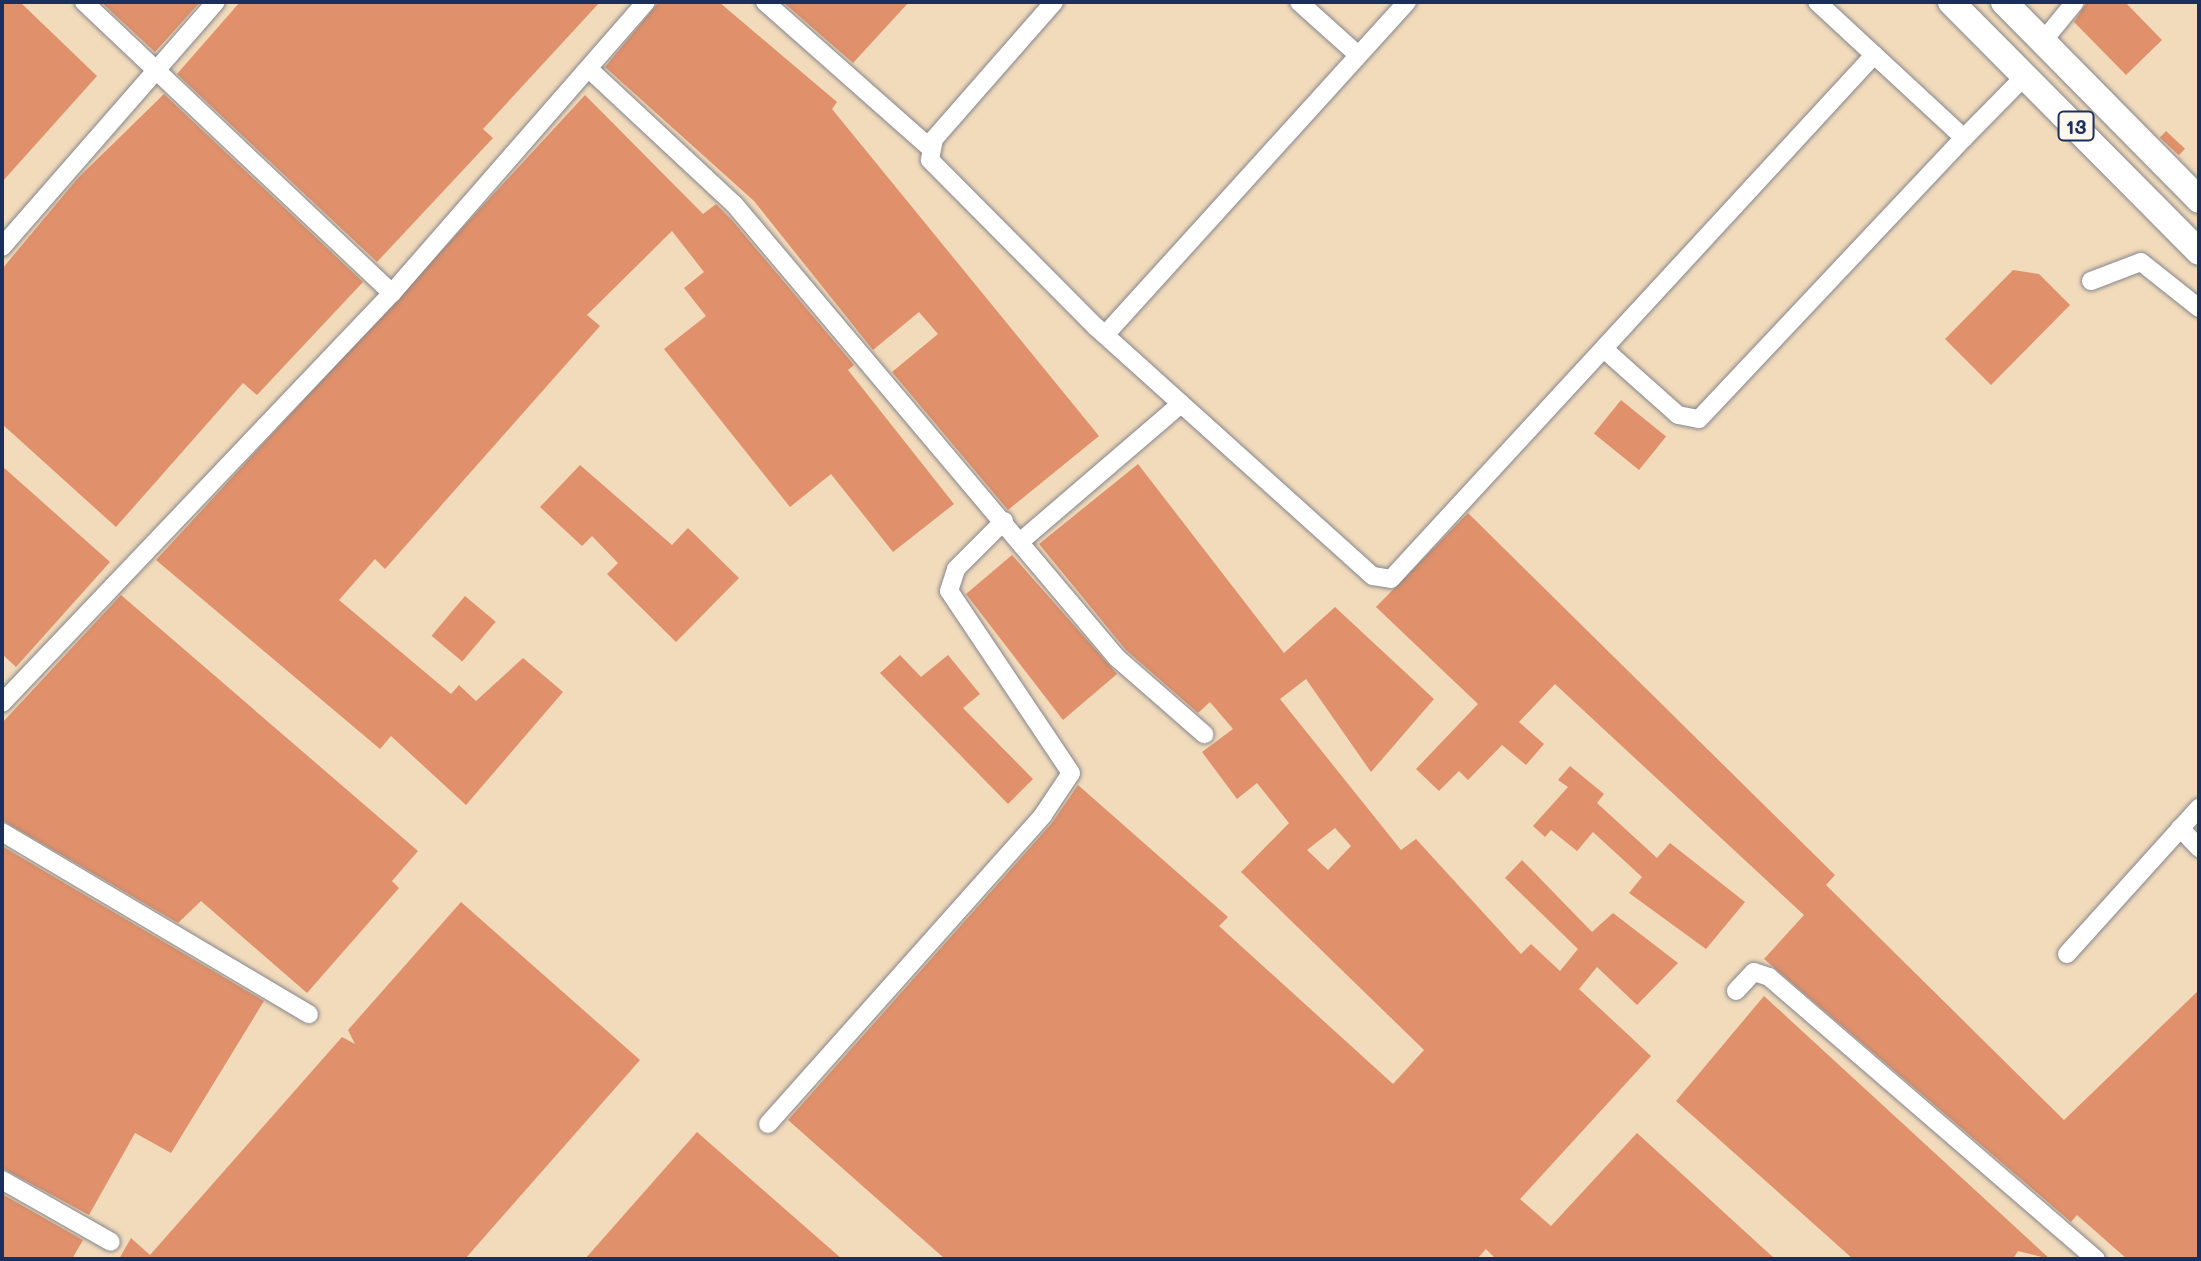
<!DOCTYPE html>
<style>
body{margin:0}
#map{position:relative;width:2201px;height:1261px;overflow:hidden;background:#f2dbbb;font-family:Mali,sans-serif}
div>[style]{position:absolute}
.building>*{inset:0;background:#e0906a;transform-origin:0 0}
.roads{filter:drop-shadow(0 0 2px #86858c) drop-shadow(0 0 2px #86858c)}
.minor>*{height:18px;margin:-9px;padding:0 9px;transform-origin:9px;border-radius:9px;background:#fff}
.highway>*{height:26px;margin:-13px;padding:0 13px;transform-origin:13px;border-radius:13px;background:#fff}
span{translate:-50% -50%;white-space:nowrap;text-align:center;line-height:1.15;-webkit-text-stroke:8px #fbf7ec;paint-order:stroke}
.shield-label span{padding:2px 6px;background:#fbf7ec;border:2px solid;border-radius:6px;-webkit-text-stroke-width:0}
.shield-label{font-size:20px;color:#1b2f5e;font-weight:700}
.frame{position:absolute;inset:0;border:4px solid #1b2f5e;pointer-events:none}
</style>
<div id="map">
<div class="building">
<i style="clip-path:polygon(2px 2px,20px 2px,97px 76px,2px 182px)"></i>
<i style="clip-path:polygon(101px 2px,200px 2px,155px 52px)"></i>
<i style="clip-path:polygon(240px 2px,600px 2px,483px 129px,493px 138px,377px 262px,177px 74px)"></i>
<i style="clip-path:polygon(659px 2px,719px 2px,837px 102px,832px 109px,1099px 436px,1008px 510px,892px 372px,938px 334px,919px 312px,873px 350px,754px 201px,605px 67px)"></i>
<i style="clip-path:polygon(783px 2px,909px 2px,853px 63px)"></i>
<i style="clip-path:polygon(2087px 2px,2125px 2px,2162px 40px,2126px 75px,2074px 22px)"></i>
<i style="clip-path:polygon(164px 94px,363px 282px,257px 395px,243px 383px,116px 527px,2px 424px,2px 269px,78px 178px)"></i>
<i style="clip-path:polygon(585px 95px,703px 214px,716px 204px,731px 219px,854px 365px,848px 370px,954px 504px,893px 552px,831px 474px,790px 507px,664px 349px,706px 316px,684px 288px,704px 272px,672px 231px,587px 315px,600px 326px,385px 569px,375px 559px,339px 600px,451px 694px,459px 685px,476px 701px,523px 658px,563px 692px,466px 805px,391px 736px,380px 749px,156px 560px)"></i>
<i style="left:2166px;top:131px;width:26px;height:9px;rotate:43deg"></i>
<i style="clip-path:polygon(2013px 270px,2039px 274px,2070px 305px,1991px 385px,1945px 339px)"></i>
<i style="left:1621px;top:400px;width:58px;height:43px;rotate:39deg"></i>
<i style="clip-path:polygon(evenodd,1138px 464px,1284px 653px,1335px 607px,1434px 699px,1371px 772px,1306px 679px,1280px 699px,1401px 850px,1416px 839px,1521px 954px,1531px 944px,1560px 971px,1578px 949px,1505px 878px,1522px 860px,1592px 932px,1613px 913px,1678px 963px,1637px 1005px,1597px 967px,1579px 989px,1651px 1056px,1520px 1199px,1551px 1226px,1637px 1133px,1775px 1259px,1496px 1259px,1486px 1249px,1477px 1259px,945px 1259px,788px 1120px,1052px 823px,1078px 785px,1228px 917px,1219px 926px,1393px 1084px,1424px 1050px,1241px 872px,1289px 823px,1257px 783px,1237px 799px,1202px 752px,1233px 729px,1210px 702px,1198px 713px,1126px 650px,1039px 544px,1138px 464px,1335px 828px,1351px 846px,1328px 870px,1307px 850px,1335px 828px)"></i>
<i style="clip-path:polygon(580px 465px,672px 545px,688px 528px,739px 578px,676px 642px,607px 574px,618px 563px,592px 536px,582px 546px,540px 507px)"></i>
<i style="clip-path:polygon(2px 466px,110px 562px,16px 667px,2px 654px)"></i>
<i style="clip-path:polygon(1468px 513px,1835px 875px,1826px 885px,2064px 1120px,2199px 990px,2199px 1259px,2127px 1259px,2077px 1215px,2071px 1222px,1764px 959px,1804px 915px,1555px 684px,1519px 722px,1544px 744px,1526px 765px,1502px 745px,1468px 780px,1459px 771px,1439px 791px,1416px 769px,1478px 704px,1376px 607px)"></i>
<i style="clip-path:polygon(1012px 555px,1117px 674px,1063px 720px,966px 594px)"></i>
<i style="clip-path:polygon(121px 595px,418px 851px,392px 881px,399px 888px,307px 993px,201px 901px,178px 923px,2px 820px,2px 723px)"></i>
<i style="left:465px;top:596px;width:40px;height:52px;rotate:40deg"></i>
<i style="clip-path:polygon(900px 655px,921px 677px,948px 655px,980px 694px,963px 708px,1033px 779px,1008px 804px,880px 673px)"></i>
<i style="clip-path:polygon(1570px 766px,1604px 794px,1597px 803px,1657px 858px,1670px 843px,1745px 902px,1706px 949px,1629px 893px,1642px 877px,1593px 832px,1577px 851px,1551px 830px,1545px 837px,1533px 826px,1568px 787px,1558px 780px)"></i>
<i style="clip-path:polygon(2px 846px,264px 1001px,171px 1153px,135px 1133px,89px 1215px,2px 1168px)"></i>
<i style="clip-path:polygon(461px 902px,640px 1060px,465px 1259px,119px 1259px,131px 1238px,150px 1255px,342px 1037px,355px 1044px,348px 1030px)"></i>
<i style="clip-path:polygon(1764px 996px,2050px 1259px,2018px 1251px,2013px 1259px,1853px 1259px,1676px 1101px)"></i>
<i style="clip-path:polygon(697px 1132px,842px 1259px,585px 1259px)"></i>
<i style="clip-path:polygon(2px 1194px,83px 1240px,72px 1259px,2px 1259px)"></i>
</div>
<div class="roads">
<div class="minor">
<i style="left:84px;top:2px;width:424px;rotate:43.4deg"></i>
<i style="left:765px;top:2px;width:219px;rotate:41.5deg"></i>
<i style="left:1054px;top:2px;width:182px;rotate:131.2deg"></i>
<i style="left:934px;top:139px;width:21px;rotate:101deg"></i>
<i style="left:930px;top:160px;width:235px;rotate:45.2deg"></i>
<i style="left:1096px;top:327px;width:372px;rotate:42deg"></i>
<i style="left:1373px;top:576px;width:18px;rotate:9deg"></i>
<i style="left:1391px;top:579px;width:713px;rotate:-47.33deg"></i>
<i style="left:1299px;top:2px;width:78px;rotate:41.9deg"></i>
<i style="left:2043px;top:41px;width:50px;rotate:-50.6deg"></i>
<i style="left:589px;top:69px;width:198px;rotate:43deg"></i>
<i style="left:734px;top:204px;width:594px;rotate:49.85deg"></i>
<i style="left:1117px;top:658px;width:116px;rotate:41.1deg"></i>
<i style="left:1964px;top:138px;width:88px;rotate:-45.5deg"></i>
<i style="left:2px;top:247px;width:325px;rotate:-48.9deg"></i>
<i style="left:2091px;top:281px;width:53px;rotate:-20.8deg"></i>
<i style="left:2141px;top:262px;width:74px;rotate:38.4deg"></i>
<i style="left:1105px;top:335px;width:450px;rotate:-47.8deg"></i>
<i style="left:1604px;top:349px;width:99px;rotate:41.7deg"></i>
<i style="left:1678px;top:415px;width:21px;rotate:11deg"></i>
<i style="left:1699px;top:419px;width:386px;rotate:-46.7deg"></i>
<i style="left:1964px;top:138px;width:200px;rotate:-137.2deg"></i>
<i style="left:1021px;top:541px;width:211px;rotate:-40.6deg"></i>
<i style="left:2px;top:703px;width:566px;rotate:-46.43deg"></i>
<i style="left:392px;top:293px;width:386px;rotate:-48.9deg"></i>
<i style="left:2180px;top:828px;width:28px;rotate:46deg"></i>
<i style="left:2px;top:832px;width:357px;rotate:30.7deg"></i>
<i style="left:2067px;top:954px;width:197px;rotate:-47.9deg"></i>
<i style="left:1736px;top:991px;width:26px;rotate:-47deg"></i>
<i style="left:1754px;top:972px;width:16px;rotate:18deg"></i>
<i style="left:1769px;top:977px;width:432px;rotate:40.8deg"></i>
<i style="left:768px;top:1124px;width:414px;rotate:-48.3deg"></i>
<i style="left:1043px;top:815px;width:50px;rotate:-56.3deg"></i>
<i style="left:1071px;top:773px;width:219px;rotate:-123.8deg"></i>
<i style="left:949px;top:591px;width:23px;rotate:-72deg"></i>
<i style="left:956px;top:569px;width:68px;rotate:-45deg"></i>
<i style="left:2px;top:1180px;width:125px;rotate:29.6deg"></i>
</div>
<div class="highway">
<i style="left:1951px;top:2px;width:352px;rotate:45.2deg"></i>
<i style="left:2004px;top:2px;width:278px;rotate:45.4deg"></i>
</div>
</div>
<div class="shield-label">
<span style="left:2076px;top:126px">13</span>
</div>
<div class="frame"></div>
</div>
